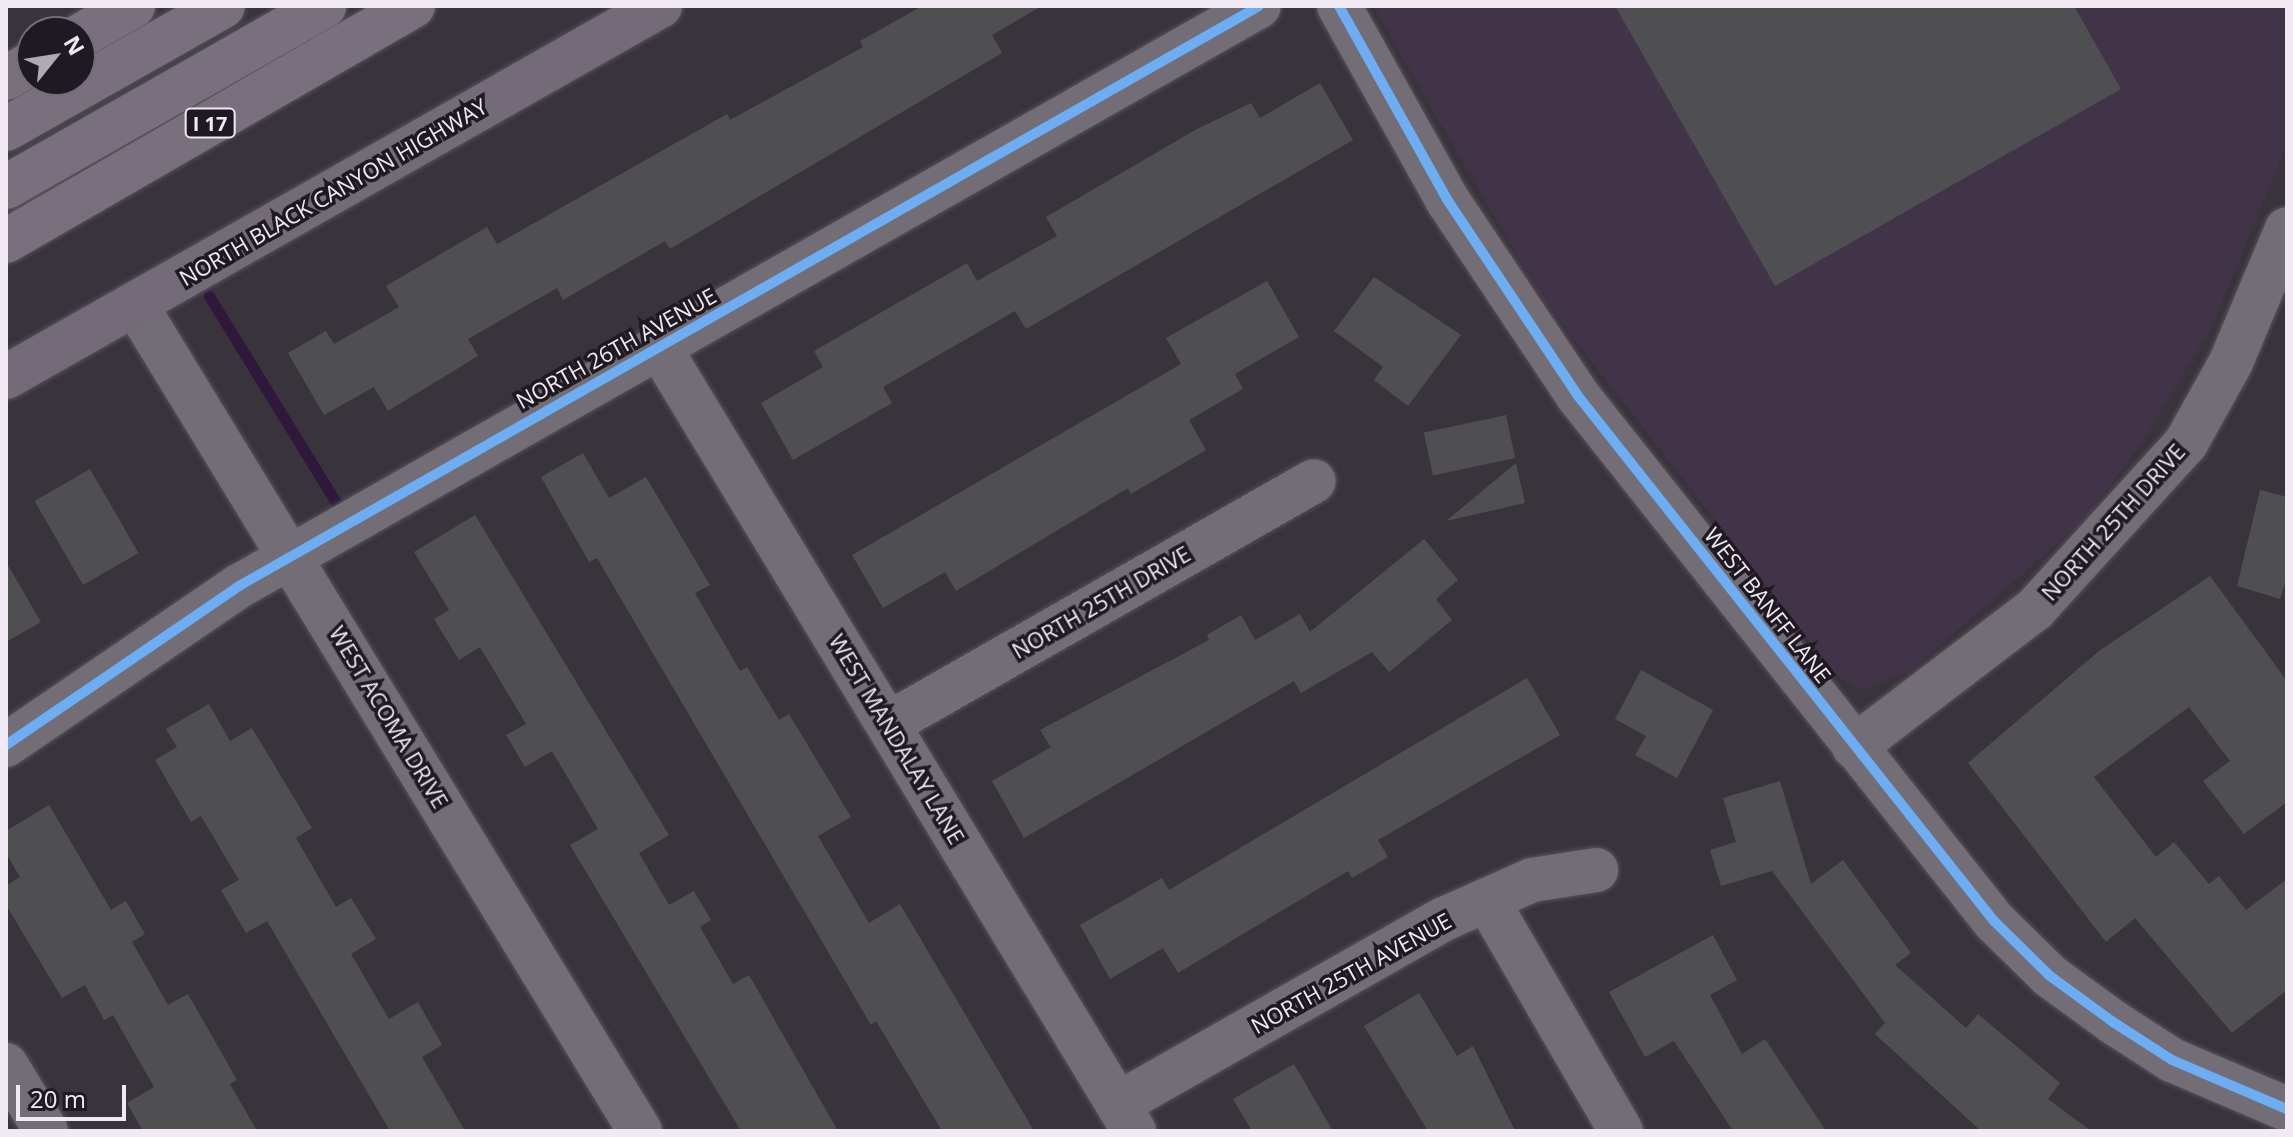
<!DOCTYPE html>
<style>
body{margin:0}
#map{position:relative;width:2293px;height:1137px;overflow:hidden;background:#39343c;font-family:"Open Sans",sans-serif}
div>[style]{position:absolute}
.built>*{inset:0;background:#423448}
.stream>*{height:11px;margin:-5.5px;padding:0 5.5px;transform-origin:5.5px;border-radius:5.5px;background:#30183b}
.building>*{inset:0;background:#4f4f51;transform-origin:0 0}
.roads{filter:drop-shadow(0 0 2px #575259) drop-shadow(0 0 2px #575259)}
.minor>*{height:44px;margin:-22px;padding:0 22px;transform-origin:22px;border-radius:22px;background:#736e75}
.major>*{height:44px;margin:-22px;padding:0 22px;transform-origin:22px;border-radius:22px;background:#736b77}
.highway>*{height:44px;margin:-22px;padding:0 22px;transform-origin:22px;border-radius:22px;background:#79707d}
.cycleway>*{height:10px;margin:-5px;padding:0 5px;transform-origin:5px;border-radius:5px;background:#6dadf4}
span{translate:-50% -50%;white-space:nowrap;text-align:center;line-height:1.15;-webkit-text-stroke:7px #1f1a21;paint-order:stroke}
.shield-label span{padding:2px 6px;background:#1f1a21;border:2px solid;border-radius:6px;-webkit-text-stroke-width:0}
.shield-label{font-size:20px;color:#f1eaf5;font-weight:700}
.street-label{font-size:22px;color:#f1eaf5}
.frame{position:absolute;inset:0;border:8px solid #f1eaf5;pointer-events:none}
.north{position:absolute;left:16px;top:16px;width:80px;height:80px;box-sizing:border-box;background:#1f1a21;border:2px solid #736d76;border-radius:50%;rotate:60deg;font-size:22px;font-weight:700;line-height:32px;text-align:center;color:#f1eaf5}
.north::after{content:'';display:block;margin:auto;width:28px;height:36px;background:#b1aab4;clip-path:polygon(50% 0,100% 100%,50% 72%,0 100%)}
.scale{position:absolute;left:16px;top:1085px;width:110px;height:36px;box-sizing:border-box;border:4px solid #f1eaf5;border-top:0;padding-left:10px;font-size:24px;line-height:28px;white-space:nowrap;color:#f1eaf5;-webkit-text-stroke:6px #1f1a21;paint-order:stroke}
</style>
<div id="map">
<div class="built">
<i style="clip-path:polygon(1373px 6px,2287px 6px,2287px 144px,2213px 324px,2147px 435px,2086px 518px,1910px 672px,1861px 690px,1836px 675px,1540px 295px)"></i>
</div>
<div class="stream">
<i style="left:209px;top:296px;width:259px;rotate:58.4deg"></i>
</div>
<div class="building">
<i style="clip-path:polygon(922px 6px,1042px 6px,992px 35px,1002px 53px,670px 249px,665px 241px,563px 300px,557px 288px,468px 339px,478px 356px,388px 411px,374px 387px,324px 415px,288px 353px,326px 331px,334px 344px,399px 307px,386px 286px,487px 227px,497px 244px,727px 114px,730px 120px,863px 47px,860px 41px)"></i>
<i style="clip-path:polygon(1615px 6px,2074px 6px,2121px 89px,1775px 286px)"></i>
<i style="clip-path:polygon(1320px 83px,1353px 140px,1026px 329px,1015px 311px,883px 387px,892px 403px,793px 460px,761px 403px,823px 367px,814px 351px,967px 263px,977px 281px,1057px 236px,1046px 217px,1197px 129px,1251px 103px,1260px 118px)"></i>
<i style="clip-path:polygon(1374px 277px,1461px 335px,1408px 406px,1374px 380px,1383px 367px,1334px 331px)"></i>
<i style="clip-path:polygon(1267px 281px,1299px 337px,1235px 374px,1243px 389px,1189px 420px,1206px 450px,1131px 494px,1128px 488px,956px 591px,945px 572px,883px 608px,852px 555px,1181px 364px,1166px 338px)"></i>
<i style="left:1506px;top:415px;width:44px;height:84px;rotate:78deg"></i>
<i style="clip-path:polygon(583px 453px,609px 498px,646px 477px,710px 585px,695px 593px,740px 671px,747px 667px,779px 720px,789px 714px,851px 817px,818px 836px,869px 923px,900px 904px,1034px 1131px,942px 1131px,876px 1021px,871px 1025px,597px 558px,589px 562px,541px 477px)"></i>
<i style="clip-path:polygon(1516px 463px,1525px 503px,1446px 521px)"></i>
<i style="left:90px;top:469px;width:97px;height:64px;rotate:60deg"></i>
<i style="clip-path:polygon(2260px 490px,2287px 497px,2287px 577px,2280px 599px,2237px 586px)"></i>
<i style="clip-path:polygon(475px 515px,669px 835px,639px 853px,669px 905px,694px 891px,711px 920px,700px 927px,733px 984px,749px 975px,838px 1131px,741px 1131px,570px 845px,598px 829px,552px 751px,525px 767px,506px 735px,526px 724px,480px 647px,459px 660px,434px 619px,449px 610px,414px 552px)"></i>
<i style="clip-path:polygon(1424px 539px,1458px 580px,1436px 599px,1452px 620px,1389px 672px,1372px 652px,1301px 693px,1294px 681px,1024px 838px,992px 781px,1051px 747px,1040px 730px,1209px 640px,1207px 635px,1241px 615px,1255px 640px,1300px 614px,1310px 632px)"></i>
<i style="clip-path:polygon(6px 562px,41px 622px,6px 642px)"></i>
<i style="clip-path:polygon(2210px 576px,2287px 681px,2287px 802px,2244px 834px,2203px 781px,2230px 761px,2189px 707px,2094px 777px,2156px 857px,2174px 842px,2209px 884px,2219px 876px,2246px 910px,2287px 879px,2287px 990px,2232px 1033px,2135px 918px,2106px 942px,1968px 763px,2099px 651px)"></i>
<i style="clip-path:polygon(1641px 670px,1713px 710px,1677px 778px,1635px 755px,1646px 736px,1615px 719px)"></i>
<i style="clip-path:polygon(1527px 678px,1560px 735px,1378px 840px,1388px 857px,1352px 878px,1348px 871px,1178px 973px,1163px 948px,1110px 979px,1080px 925px,1162px 878px,1169px 890px)"></i>
<i style="clip-path:polygon(209px 704px,230px 741px,252px 728px,312px 828px,296px 838px,336px 907px,351px 898px,376px 939px,351px 954px,389px 1019px,418px 1002px,442px 1045px,422px 1057px,465px 1131px,390px 1131px,267px 921px,246px 933px,221px 890px,239px 880px,201px 816px,191px 822px,155px 760px,177px 747px,166px 729px)"></i>
<i style="clip-path:polygon(1780px 781px,1811px 884px,1843px 860px,1911px 953px,1895px 965px,1966px 1028px,1978px 1014px,2060px 1083px,2048px 1099px,2091px 1131px,1981px 1131px,1875px 1034px,1885px 1023px,1772px 871px,1721px 886px,1710px 850px,1736px 842px,1723px 798px)"></i>
<i style="clip-path:polygon(49px 805px,111px 910px,126px 901px,145px 934px,132px 942px,168px 1005px,188px 994px,237px 1080px,230px 1084px,257px 1131px,143px 1131px,127px 1103px,154px 1087px,113px 1015px,104px 1020px,85px 985px,62px 998px,6px 905px,6px 886px,20px 877px,6px 853px,6px 831px)"></i>
<i style="clip-path:polygon(1713px 935px,1737px 980px,1710px 995px,1742px 1054px,1765px 1039px,1826px 1131px,1733px 1131px,1674px 1041px,1645px 1057px,1609px 992px)"></i>
<i style="clip-path:polygon(1419px 993px,1457px 1056px,1473px 1046px,1515px 1131px,1428px 1131px,1364px 1026px)"></i>
<i style="clip-path:polygon(1294px 1064px,1333px 1131px,1252px 1131px,1233px 1099px)"></i>
</div>
<div class="roads">
<div class="minor">
<i style="left:1339px;top:6px;width:223px;rotate:60.8deg"></i>
<i style="left:1448px;top:201px;width:234px;rotate:56.3deg"></i>
<i style="left:1578px;top:396px;width:670px;rotate:51.61deg"></i>
<i style="left:1994px;top:921px;width:78px;rotate:44.5deg"></i>
<i style="left:2050px;top:976px;width:78px;rotate:36.1deg"></i>
<i style="left:2113px;top:1022px;width:70px;rotate:32.8deg"></i>
<i style="left:2172px;top:1060px;width:125px;rotate:23.1deg"></i>
<i style="left:135px;top:304px;width:969px;rotate:58.59deg"></i>
<i style="left:659px;top:347px;width:917px;rotate:58.79deg"></i>
<i style="left:888px;top:724px;width:490px;rotate:-29.7deg"></i>
<i style="left:6px;top:745px;width:282px;rotate:-34.3deg"></i>
<i style="left:239px;top:586px;width:1173px;rotate:-29.62deg"></i>
<i style="left:1854px;top:747px;width:228px;rotate:-37.3deg"></i>
<i style="left:2035px;top:609px;width:224px;rotate:-47.7deg"></i>
<i style="left:2186px;top:443px;width:93px;rotate:-60.9deg"></i>
<i style="left:2231px;top:362px;width:144px;rotate:-67.2deg"></i>
<i style="left:1487px;top:900px;width:267px;rotate:59.9deg"></i>
<i style="left:6px;top:1065px;width:77px;rotate:58.8deg"></i>
<i style="left:1118px;top:1104px;width:375px;rotate:-29.6deg"></i>
<i style="left:1444px;top:919px;width:96px;rotate:-23.9deg"></i>
<i style="left:1532px;top:880px;width:65px;rotate:-8.9deg"></i>
</div>
<div class="major">
<i style="left:6px;top:377px;width:752px;rotate:-29.57deg"></i>
</div>
<div class="highway">
<i style="left:80px;top:36px;width:61px;rotate:-29.5deg"></i>
<i style="left:6px;top:78px;width:30px;rotate:-30deg"></i>
<i style="left:6px;top:129px;width:249px;rotate:-29.5deg"></i>
<i style="left:6px;top:187px;width:366px;rotate:-29.6deg"></i>
<i style="left:6px;top:241px;width:470px;rotate:-30deg"></i>
</div>
</div>
<div class="cycleway">
<i style="left:1339px;top:6px;width:223px;rotate:60.8deg"></i>
<i style="left:1448px;top:201px;width:234px;rotate:56.3deg"></i>
<i style="left:1578px;top:396px;width:670px;rotate:51.61deg"></i>
<i style="left:1994px;top:921px;width:78px;rotate:44.5deg"></i>
<i style="left:2050px;top:976px;width:78px;rotate:36.1deg"></i>
<i style="left:2113px;top:1022px;width:70px;rotate:32.8deg"></i>
<i style="left:2172px;top:1060px;width:125px;rotate:23.1deg"></i>
<i style="left:6px;top:745px;width:282px;rotate:-34.3deg"></i>
<i style="left:239px;top:586px;width:1173px;rotate:-29.62deg"></i>
</div>
<div class="shield-label">
<span style="left:210px;top:123px">I 17</span>
</div>
<div class="street-label">
<span style="left:333px;top:192px;rotate:-30deg">NORTH BLACK CANYON HIGHWAY</span>
<span style="left:616px;top:348px;rotate:-29deg">NORTH 26TH AVENUE</span>
<span style="left:2113px;top:522px;rotate:-48deg">NORTH 25TH DRIVE</span>
<span style="left:1101px;top:602px;rotate:-30deg">NORTH 25TH DRIVE</span>
<span style="left:1768px;top:605px;rotate:52deg">WEST BANFF LANE</span>
<span style="left:389px;top:717px;rotate:59deg">WEST ACOMA DRIVE</span>
<span style="left:897px;top:739px;rotate:59deg">WEST MANDALAY LANE</span>
<span style="left:1351px;top:973px;rotate:-29deg">NORTH 25TH AVENUE</span>
</div>
<div class="frame"></div>
<div class="north">N</div>
<div class="scale">20 m</div>
</div>
